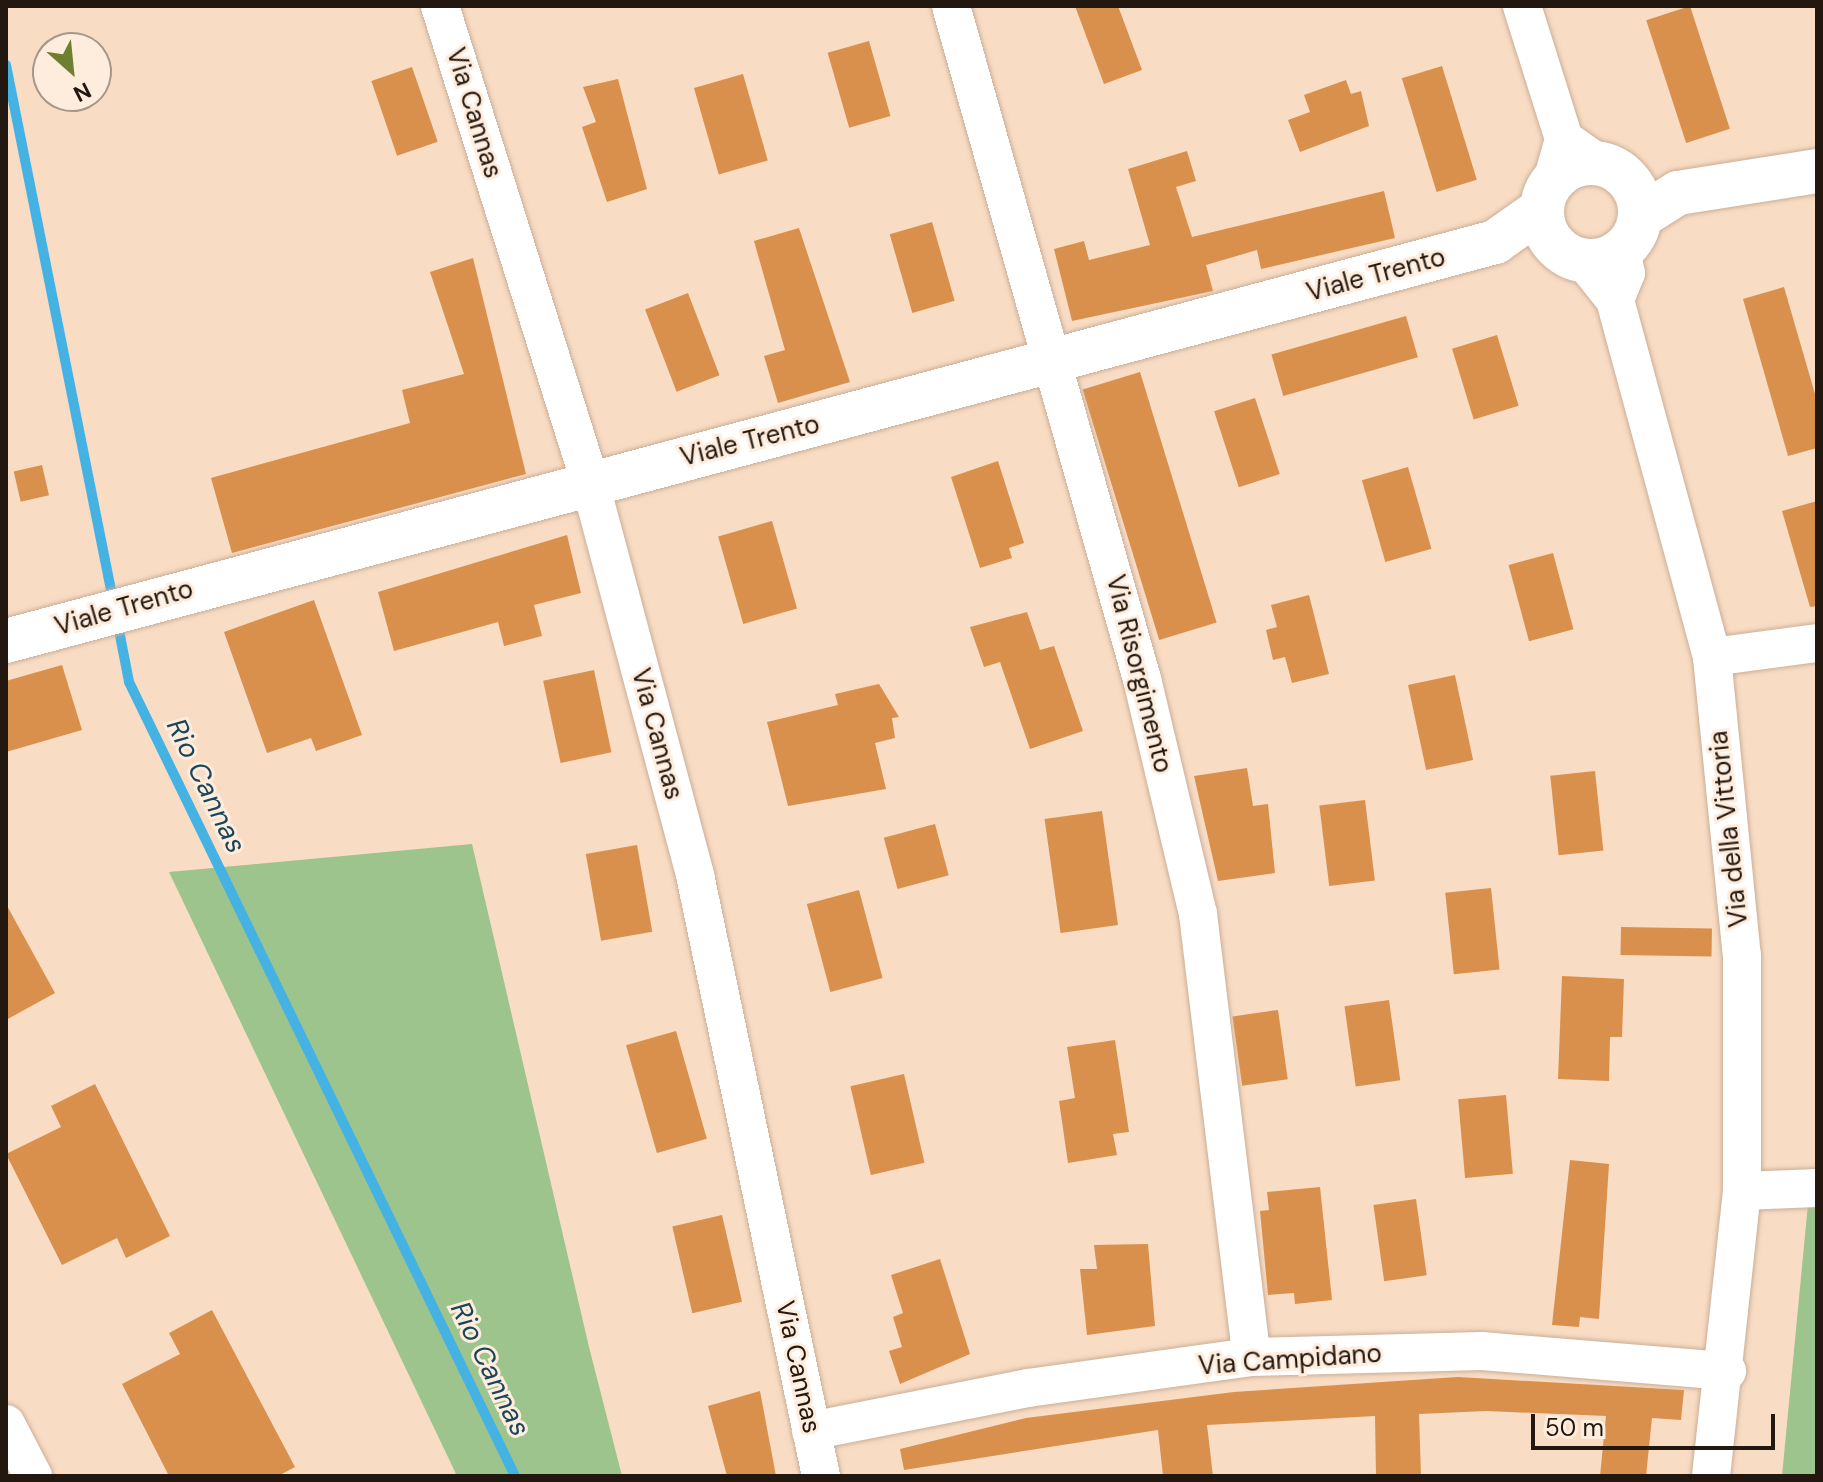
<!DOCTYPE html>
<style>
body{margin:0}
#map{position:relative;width:1823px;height:1482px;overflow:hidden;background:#f9dcc4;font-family:"DM Sans",sans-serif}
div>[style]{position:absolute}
.green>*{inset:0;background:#9cc48c}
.stream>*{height:10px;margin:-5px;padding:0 5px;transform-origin:5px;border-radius:5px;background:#45b2e4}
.building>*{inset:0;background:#d9904c;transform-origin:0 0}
.roads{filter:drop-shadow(0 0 2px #caae97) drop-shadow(0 0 2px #caae97)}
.minor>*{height:38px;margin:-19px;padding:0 19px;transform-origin:19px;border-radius:19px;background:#fff}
.major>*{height:44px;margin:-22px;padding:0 22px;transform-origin:22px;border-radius:22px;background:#fff}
.major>.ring{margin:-22px;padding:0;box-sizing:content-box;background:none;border:44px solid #fff;border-radius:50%}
span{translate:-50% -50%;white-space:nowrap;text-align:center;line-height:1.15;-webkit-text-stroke:6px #feecdd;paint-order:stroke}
.street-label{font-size:26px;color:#231810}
.water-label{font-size:28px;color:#19465b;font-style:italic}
.frame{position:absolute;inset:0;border:8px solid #231810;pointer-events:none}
.north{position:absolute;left:32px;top:32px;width:80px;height:80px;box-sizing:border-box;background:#feecdd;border:2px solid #a6978b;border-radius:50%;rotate:153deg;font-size:22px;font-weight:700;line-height:32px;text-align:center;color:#231810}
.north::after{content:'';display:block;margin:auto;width:28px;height:36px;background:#6e8030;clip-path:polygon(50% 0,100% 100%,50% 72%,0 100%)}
.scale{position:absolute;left:1531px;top:1414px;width:244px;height:36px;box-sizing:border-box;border:4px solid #231810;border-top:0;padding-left:10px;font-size:24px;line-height:28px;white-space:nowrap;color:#231810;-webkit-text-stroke:6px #feecdd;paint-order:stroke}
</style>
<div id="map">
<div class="green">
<i style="clip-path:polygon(472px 844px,589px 1347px,622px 1476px,457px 1476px,169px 872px)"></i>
<i style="clip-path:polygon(1808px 1204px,1817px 1204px,1817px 1476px,1782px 1476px)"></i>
</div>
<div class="stream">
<i style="left:6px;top:65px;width:546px;rotate:78.69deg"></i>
<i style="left:117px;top:620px;width:63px;rotate:79deg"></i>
<i style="left:129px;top:682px;width:883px;rotate:64.07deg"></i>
</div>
<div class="building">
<i style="clip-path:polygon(1075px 6px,1118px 6px,1142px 70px,1104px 84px)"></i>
<i style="left:1690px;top:6px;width:129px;height:46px;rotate:72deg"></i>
<i style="left:869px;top:41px;width:78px;height:43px;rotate:74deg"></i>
<i style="left:1442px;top:66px;width:119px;height:42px;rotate:73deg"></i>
<i style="left:412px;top:67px;width:79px;height:43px;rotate:71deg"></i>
<i style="left:743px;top:74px;width:90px;height:51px;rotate:74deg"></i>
<i style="clip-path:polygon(618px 79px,647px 189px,607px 202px,582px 127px,596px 122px,583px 87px)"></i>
<i style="clip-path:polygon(1346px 80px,1351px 94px,1361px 91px,1369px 126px,1300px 152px,1288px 120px,1310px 112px,1304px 95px)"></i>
<i style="clip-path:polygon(1187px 151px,1196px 181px,1176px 187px,1192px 237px,1384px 191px,1395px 238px,1261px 269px,1257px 250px,1206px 265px,1213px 291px,1072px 321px,1054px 249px,1084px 241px,1089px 260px,1150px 245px,1128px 169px)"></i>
<i style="left:932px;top:222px;width:82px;height:44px;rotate:74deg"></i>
<i style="clip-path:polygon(799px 228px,850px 382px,778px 403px,764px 356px,785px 350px,754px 241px)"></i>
<i style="clip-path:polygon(473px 258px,526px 474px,232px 553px,211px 478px,410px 423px,402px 390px,464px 374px,430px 272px)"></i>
<i style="clip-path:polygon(1784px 287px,1817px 401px,1817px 448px,1788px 456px,1743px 299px)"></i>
<i style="left:688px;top:293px;width:88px;height:46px;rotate:69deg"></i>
<i style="left:1406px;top:316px;width:43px;height:140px;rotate:74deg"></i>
<i style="left:1497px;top:335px;width:74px;height:47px;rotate:73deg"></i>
<i style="left:1140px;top:372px;width:262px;height:60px;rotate:73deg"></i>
<i style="left:1255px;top:398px;width:80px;height:43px;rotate:72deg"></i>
<i style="clip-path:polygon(998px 461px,1024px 543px,1009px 548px,1012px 558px,980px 568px,951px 477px)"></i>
<i style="left:42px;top:465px;width:31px;height:29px;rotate:77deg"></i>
<i style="left:1408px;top:467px;width:85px;height:48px;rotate:74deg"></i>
<i style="clip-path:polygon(1817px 501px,1817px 606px,1810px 607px,1782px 511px)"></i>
<i style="left:772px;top:521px;width:91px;height:56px;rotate:74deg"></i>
<i style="clip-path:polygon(567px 535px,581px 593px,534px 605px,542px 636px,504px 646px,498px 622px,394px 651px,378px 592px)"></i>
<i style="left:1553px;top:553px;width:79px;height:46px;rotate:75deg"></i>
<i style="clip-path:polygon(1309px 595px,1329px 674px,1292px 683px,1285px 657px,1273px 660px,1266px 630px,1277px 627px,1271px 605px)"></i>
<i style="clip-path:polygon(314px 600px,362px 735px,316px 751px,311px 738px,267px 753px,224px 632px)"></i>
<i style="clip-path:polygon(1027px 612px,1040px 650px,1054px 646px,1083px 731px,1030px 749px,1000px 662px,984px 667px,970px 627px)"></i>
<i style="clip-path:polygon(62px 665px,82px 730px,6px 752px,6px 681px)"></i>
<i style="left:594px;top:670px;width:84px;height:52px;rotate:78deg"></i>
<i style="left:1455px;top:675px;width:87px;height:48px;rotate:78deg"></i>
<i style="clip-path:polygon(879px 684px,899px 717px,892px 718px,895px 738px,875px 743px,886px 789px,788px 806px,767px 722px,838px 705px,835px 694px)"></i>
<i style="clip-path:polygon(1247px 768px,1253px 806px,1268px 804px,1275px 873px,1218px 881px,1194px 776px)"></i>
<i style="left:1595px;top:771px;width:80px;height:45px;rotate:84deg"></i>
<i style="left:1365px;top:800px;width:81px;height:46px;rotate:83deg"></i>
<i style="left:1102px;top:811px;width:115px;height:58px;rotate:82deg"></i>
<i style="left:935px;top:824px;width:53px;height:53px;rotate:75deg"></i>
<i style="left:637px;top:845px;width:88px;height:52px;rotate:80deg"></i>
<i style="left:1491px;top:888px;width:82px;height:46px;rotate:84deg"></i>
<i style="left:859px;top:890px;width:91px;height:54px;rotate:75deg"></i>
<i style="clip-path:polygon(6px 904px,55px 993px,6px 1020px)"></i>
<i style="left:1621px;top:927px;width:91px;height:28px;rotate:1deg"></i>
<i style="clip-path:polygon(1562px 976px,1624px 979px,1622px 1037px,1610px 1037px,1609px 1081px,1558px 1079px)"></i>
<i style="left:1389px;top:1000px;width:81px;height:45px;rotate:82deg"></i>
<i style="left:1278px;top:1010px;width:70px;height:46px;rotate:82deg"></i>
<i style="left:676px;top:1031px;width:112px;height:52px;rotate:74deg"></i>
<i style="clip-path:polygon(1115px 1040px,1129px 1132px,1113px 1134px,1117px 1155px,1068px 1163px,1059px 1101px,1075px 1098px,1067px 1047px)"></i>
<i style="left:904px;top:1074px;width:91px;height:55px;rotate:77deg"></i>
<i style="clip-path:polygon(95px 1084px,170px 1236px,126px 1258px,117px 1238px,62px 1265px,6px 1154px,61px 1127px,51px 1106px)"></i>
<i style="left:1506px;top:1095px;width:79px;height:48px;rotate:85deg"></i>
<i style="clip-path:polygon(1570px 1160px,1609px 1164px,1599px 1319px,1580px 1317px,1579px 1327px,1552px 1325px)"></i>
<i style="clip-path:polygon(1320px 1187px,1332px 1300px,1295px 1304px,1294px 1293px,1268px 1295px,1260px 1211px,1269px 1210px,1267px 1192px)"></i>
<i style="left:1416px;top:1199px;width:77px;height:43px;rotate:82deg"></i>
<i style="left:722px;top:1215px;width:89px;height:51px;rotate:77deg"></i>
<i style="clip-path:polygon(1148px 1244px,1155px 1326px,1087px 1335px,1080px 1269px,1097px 1269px,1094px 1245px)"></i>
<i style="clip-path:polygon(940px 1259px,970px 1354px,900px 1384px,889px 1351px,902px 1347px,893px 1317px,903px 1313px,891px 1275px)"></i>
<i style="clip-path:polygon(212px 1310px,295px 1467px,278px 1476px,169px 1476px,122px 1384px,180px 1354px,169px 1333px)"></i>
<i style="clip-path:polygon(1458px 1377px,1684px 1390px,1681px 1420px,1652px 1418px,1646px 1476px,1600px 1476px,1606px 1416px,1486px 1411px,1419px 1414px,1421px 1476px,1376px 1476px,1375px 1416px,1207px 1425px,1213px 1476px,1163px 1476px,1158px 1430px,904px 1470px,900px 1449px,1026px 1418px,1234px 1392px)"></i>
<i style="clip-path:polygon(760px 1391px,776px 1476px,727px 1476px,708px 1406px)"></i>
</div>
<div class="roads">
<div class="minor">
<i style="left:440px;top:6px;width:496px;rotate:72.5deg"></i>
<i style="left:589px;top:479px;width:410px;rotate:75deg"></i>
<i style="left:695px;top:875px;width:614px;rotate:78.16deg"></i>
<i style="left:951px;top:6px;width:700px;rotate:74.16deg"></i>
<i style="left:1142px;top:679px;width:242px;rotate:76.6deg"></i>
<i style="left:1198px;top:914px;width:446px;rotate:83.1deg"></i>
<i style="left:1522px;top:6px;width:139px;rotate:72.5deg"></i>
<i style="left:1564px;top:139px;width:42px;rotate:35.2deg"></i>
<i style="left:1552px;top:182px;width:45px;rotate:-74.4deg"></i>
<i style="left:1583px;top:260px;width:51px;rotate:51.3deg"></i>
<i style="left:1615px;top:300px;width:370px;rotate:74.8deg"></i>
<i style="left:1712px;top:657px;width:300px;rotate:84.3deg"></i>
<i style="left:1742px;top:955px;width:236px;rotate:90deg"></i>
<i style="left:1742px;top:1191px;width:287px;rotate:96.2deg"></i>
<i style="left:1615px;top:300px;width:29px;rotate:-68deg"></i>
<i style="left:1626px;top:273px;width:23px;rotate:-103deg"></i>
<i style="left:1712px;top:657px;width:106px;rotate:-7.6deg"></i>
<i style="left:1742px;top:1191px;width:75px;rotate:-2.3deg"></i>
<i style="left:6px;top:1424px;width:59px;rotate:62.6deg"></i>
<i style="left:811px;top:1431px;width:221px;rotate:-11.2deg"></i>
<i style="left:1028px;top:1388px;width:226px;rotate:-7.9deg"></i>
<i style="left:1252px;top:1357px;width:230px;rotate:-1.5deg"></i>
<i style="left:1482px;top:1351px;width:246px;rotate:4.7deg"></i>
</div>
<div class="major">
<i class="ring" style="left:1542px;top:163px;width:54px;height:54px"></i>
<i style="left:1640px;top:217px;width:45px;rotate:-32.3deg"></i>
<i style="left:1678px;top:193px;width:141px;rotate:-9deg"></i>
<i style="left:6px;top:641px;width:1542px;rotate:-15deg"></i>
<i style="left:1495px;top:242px;width:57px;rotate:-35.1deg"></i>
</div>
</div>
<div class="street-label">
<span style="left:474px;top:113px;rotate:73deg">Via Cannas</span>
<span style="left:1376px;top:275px;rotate:-15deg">Viale Trento</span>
<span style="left:750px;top:441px;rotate:-14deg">Viale Trento</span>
<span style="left:124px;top:608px;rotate:-16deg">Viale Trento</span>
<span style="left:1139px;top:674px;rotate:76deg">Via Risorgimento</span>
<span style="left:657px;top:734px;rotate:75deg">Via Cannas</span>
<span style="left:1729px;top:829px;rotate:-96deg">Via della Vittoria</span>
<span style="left:1290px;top:1360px;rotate:-4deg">Via Campidano</span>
<span style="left:798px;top:1367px;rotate:78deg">Via Cannas</span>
</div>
<div class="water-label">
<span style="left:206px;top:786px;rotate:64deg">Rio Cannas</span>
<span style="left:490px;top:1369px;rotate:64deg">Rio Cannas</span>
</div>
<div class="frame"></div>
<div class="north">N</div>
<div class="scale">50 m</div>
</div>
